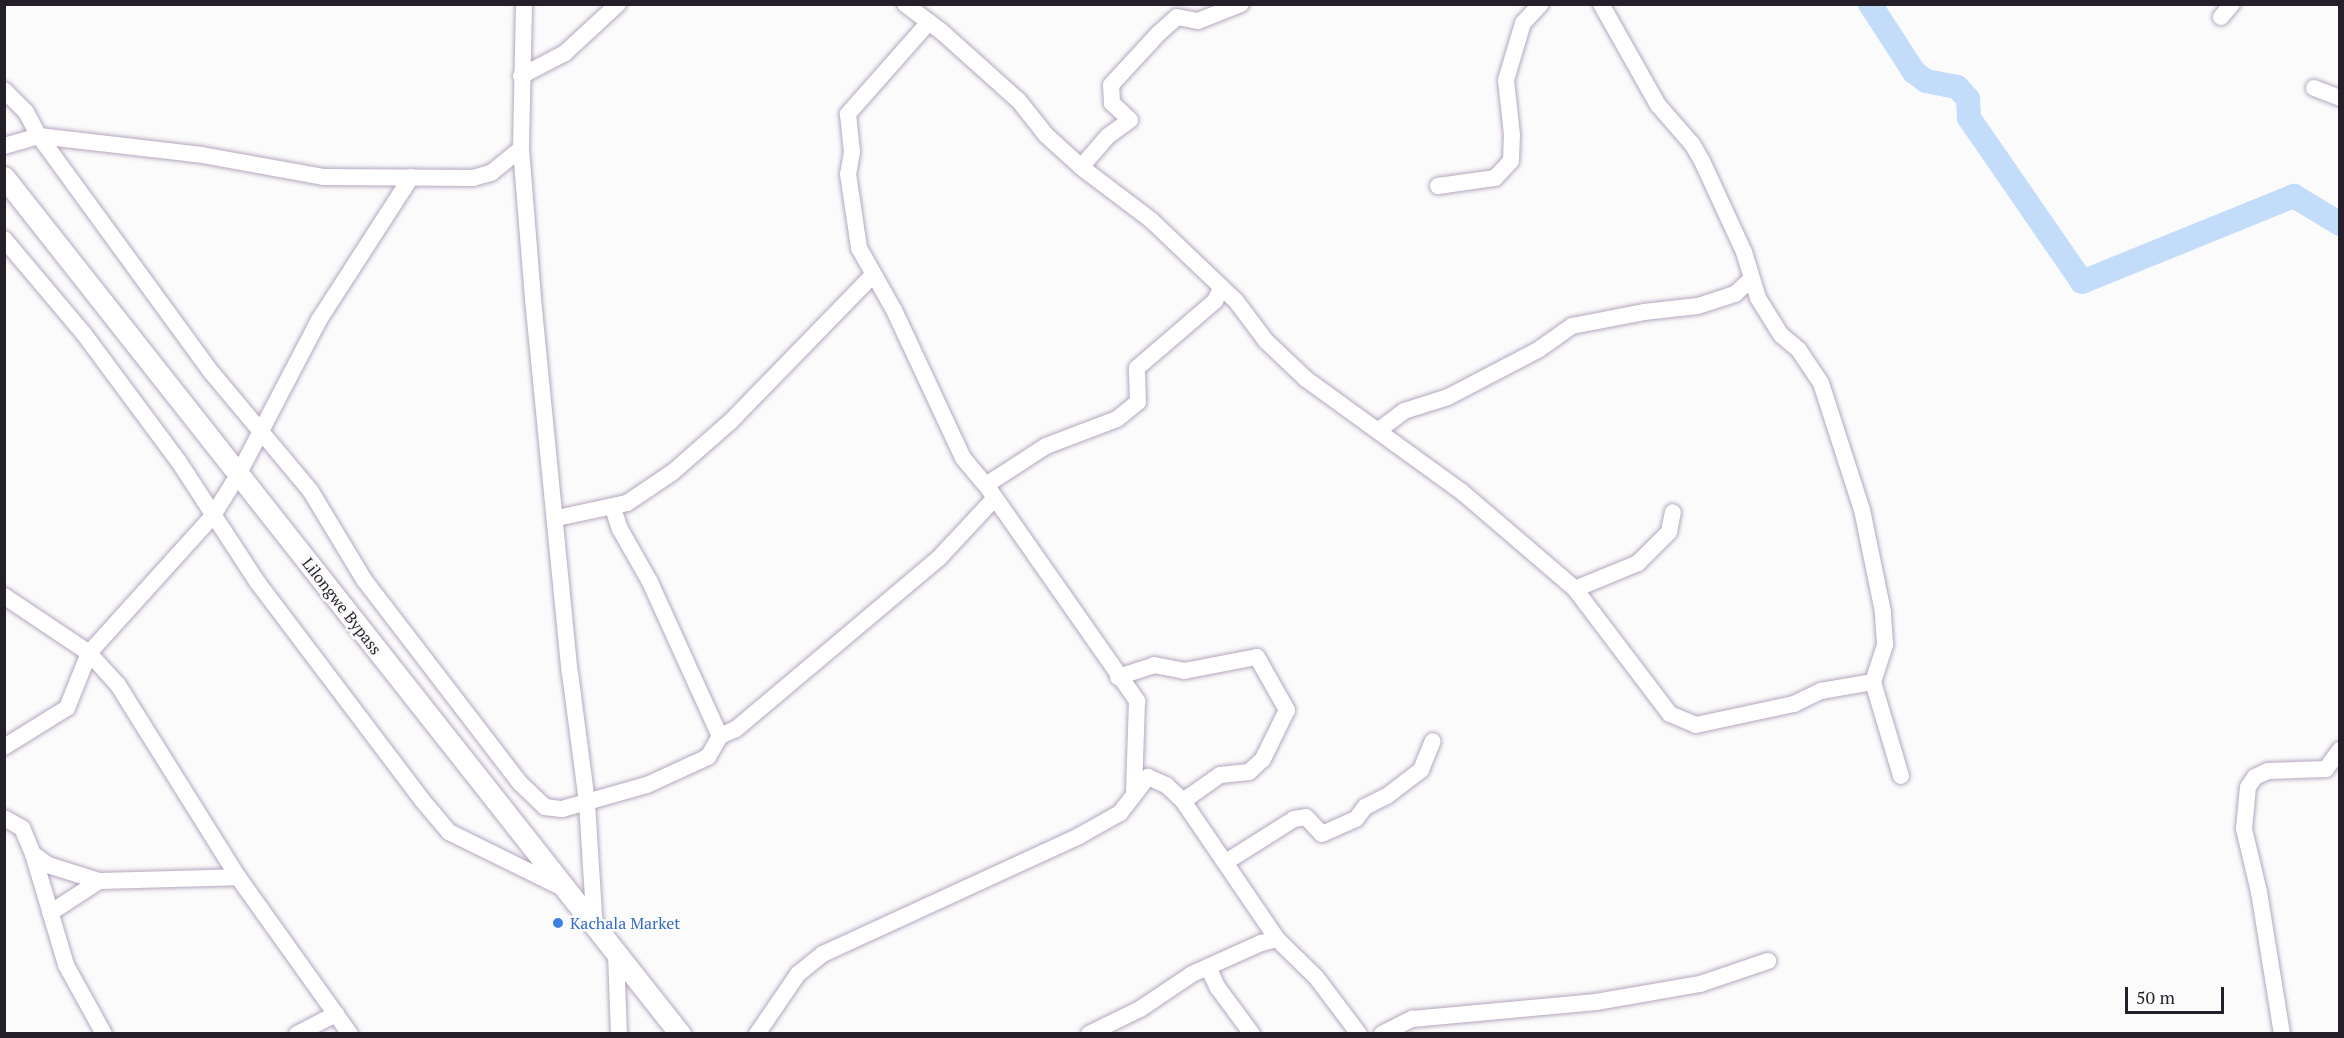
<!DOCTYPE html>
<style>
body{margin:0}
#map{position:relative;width:2344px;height:1038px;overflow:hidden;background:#fbfbfb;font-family:"PT Serif",serif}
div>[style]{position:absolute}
.river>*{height:24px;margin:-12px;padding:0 12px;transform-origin:12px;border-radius:12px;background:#c2dcfa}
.roads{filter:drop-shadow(0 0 2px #b5a6c0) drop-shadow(0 0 2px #b5a6c0)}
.minor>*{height:16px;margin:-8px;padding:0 8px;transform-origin:8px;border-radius:8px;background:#fff}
.major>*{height:21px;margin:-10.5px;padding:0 10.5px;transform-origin:10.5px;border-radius:10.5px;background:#fff}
.dots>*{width:16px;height:16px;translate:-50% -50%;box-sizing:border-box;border:3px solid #fbfbfb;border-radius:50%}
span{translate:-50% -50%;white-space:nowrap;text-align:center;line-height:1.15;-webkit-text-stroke:5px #fbfbfb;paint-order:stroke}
.street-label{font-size:16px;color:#251f29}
.shop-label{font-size:16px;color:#366cbe}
.left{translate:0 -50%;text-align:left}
.frame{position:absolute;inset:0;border:6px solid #251f29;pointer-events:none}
.scale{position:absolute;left:2125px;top:987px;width:99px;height:27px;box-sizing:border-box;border:3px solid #251f29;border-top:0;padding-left:8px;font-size:18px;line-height:21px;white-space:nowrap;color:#251f29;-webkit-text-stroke:4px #fbfbfb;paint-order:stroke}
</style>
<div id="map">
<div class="river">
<i style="left:1870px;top:4px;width:81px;rotate:57.1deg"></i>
<i style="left:1914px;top:72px;width:15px;rotate:37deg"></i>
<i style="left:1926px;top:81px;width:32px;rotate:11deg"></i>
<i style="left:1957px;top:87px;width:16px;rotate:47deg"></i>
<i style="left:1968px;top:99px;width:19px;rotate:87deg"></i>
<i style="left:1969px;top:118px;width:199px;rotate:55.4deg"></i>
<i style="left:2082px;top:282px;width:229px;rotate:-22.1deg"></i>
<i style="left:2294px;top:196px;width:54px;rotate:31.3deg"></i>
</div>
<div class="roads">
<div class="minor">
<i style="left:524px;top:4px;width:145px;rotate:91.2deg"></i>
<i style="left:521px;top:149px;width:150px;rotate:85.4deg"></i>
<i style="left:533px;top:299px;width:376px;rotate:84.4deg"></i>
<i style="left:570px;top:673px;width:131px;rotate:82.5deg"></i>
<i style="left:587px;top:803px;width:126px;rotate:86.4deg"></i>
<i style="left:905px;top:4px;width:46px;rotate:37.1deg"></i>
<i style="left:942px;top:32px;width:103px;rotate:41.9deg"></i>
<i style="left:1019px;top:101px;width:43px;rotate:51.5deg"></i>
<i style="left:1046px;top:135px;width:47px;rotate:42.4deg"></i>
<i style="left:1081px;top:167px;width:88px;rotate:37.1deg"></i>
<i style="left:1151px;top:220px;width:117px;rotate:43.6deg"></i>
<i style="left:1236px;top:301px;width:50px;rotate:53.1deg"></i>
<i style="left:1266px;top:341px;width:55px;rotate:43.5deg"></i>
<i style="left:1306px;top:379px;width:193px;rotate:35.9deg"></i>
<i style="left:1462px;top:492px;width:149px;rotate:40.6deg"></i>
<i style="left:1575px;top:589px;width:157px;rotate:52.8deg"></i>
<i style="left:1670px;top:714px;width:28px;rotate:23deg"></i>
<i style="left:1696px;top:725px;width:100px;rotate:-12.1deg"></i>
<i style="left:1794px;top:704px;width:30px;rotate:-26deg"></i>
<i style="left:1821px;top:691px;width:53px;rotate:-9.8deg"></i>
<i style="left:1873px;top:682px;width:40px;rotate:-72deg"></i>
<i style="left:1885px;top:644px;width:32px;rotate:-94deg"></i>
<i style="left:1883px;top:612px;width:104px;rotate:-101.6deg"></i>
<i style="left:1862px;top:510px;width:133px;rotate:-107.9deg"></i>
<i style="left:1821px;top:383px;width:40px;rotate:-124deg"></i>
<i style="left:1799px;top:350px;width:23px;rotate:-140deg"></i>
<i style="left:1781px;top:335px;width:44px;rotate:-121.9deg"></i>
<i style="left:1758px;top:298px;width:48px;rotate:-106.9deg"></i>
<i style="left:1744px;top:252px;width:100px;rotate:-114.8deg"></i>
<i style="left:1702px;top:161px;width:20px;rotate:-120deg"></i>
<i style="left:1692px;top:144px;width:52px;rotate:-131.1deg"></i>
<i style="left:1658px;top:105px;width:116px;rotate:-119.4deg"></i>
<i style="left:2221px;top:17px;width:17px;rotate:-50deg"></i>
<i style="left:929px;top:22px;width:123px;rotate:131.4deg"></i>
<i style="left:848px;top:114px;width:38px;rotate:84deg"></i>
<i style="left:852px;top:152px;width:22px;rotate:100deg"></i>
<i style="left:848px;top:174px;width:75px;rotate:81.5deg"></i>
<i style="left:859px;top:248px;width:71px;rotate:60.6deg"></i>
<i style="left:894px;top:310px;width:163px;rotate:65deg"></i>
<i style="left:963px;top:458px;width:35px;rotate:50deg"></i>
<i style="left:986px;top:485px;width:264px;rotate:55deg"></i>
<i style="left:1137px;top:701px;width:89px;rotate:91.9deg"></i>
<i style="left:521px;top:76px;width:50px;rotate:-27.6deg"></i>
<i style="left:565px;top:53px;width:72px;rotate:-42.8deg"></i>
<i style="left:2314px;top:88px;width:28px;rotate:21deg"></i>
<i style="left:4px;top:90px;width:31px;rotate:45deg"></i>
<i style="left:26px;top:112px;width:27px;rotate:62deg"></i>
<i style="left:39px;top:136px;width:293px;rotate:53.9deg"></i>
<i style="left:212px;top:373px;width:153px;rotate:50.1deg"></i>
<i style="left:310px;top:490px;width:106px;rotate:58.9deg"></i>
<i style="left:365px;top:581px;width:255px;rotate:52.5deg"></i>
<i style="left:520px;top:783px;width:35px;rotate:44deg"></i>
<i style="left:545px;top:807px;width:17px;rotate:7deg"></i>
<i style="left:562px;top:809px;width:88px;rotate:-15.8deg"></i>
<i style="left:647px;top:785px;width:67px;rotate:-24.7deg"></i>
<i style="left:708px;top:757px;width:24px;rotate:-60deg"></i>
<i style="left:720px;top:736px;width:17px;rotate:-24deg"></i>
<i style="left:736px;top:729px;width:265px;rotate:-40.1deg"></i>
<i style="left:939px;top:558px;width:82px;rotate:-47deg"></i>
<i style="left:4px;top:146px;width:36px;rotate:-16deg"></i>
<i style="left:39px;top:136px;width:164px;rotate:6.6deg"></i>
<i style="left:202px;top:155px;width:123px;rotate:10.3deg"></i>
<i style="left:323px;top:177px;width:150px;rotate:0.4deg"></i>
<i style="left:473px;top:178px;width:19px;rotate:-16deg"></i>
<i style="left:491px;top:173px;width:38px;rotate:-39deg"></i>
<i style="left:1081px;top:167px;width:41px;rotate:-48.9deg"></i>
<i style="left:1108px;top:136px;width:27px;rotate:-36deg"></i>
<i style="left:1130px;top:120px;width:25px;rotate:-137deg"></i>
<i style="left:1112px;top:103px;width:18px;rotate:-93deg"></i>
<i style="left:1111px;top:85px;width:69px;rotate:-47.3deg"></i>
<i style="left:1158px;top:34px;width:25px;rotate:-42deg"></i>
<i style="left:1177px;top:17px;width:21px;rotate:11deg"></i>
<i style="left:1198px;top:21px;width:46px;rotate:-21.6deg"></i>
<i style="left:1438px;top:186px;width:58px;rotate:-8deg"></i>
<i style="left:1495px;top:178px;width:23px;rotate:-47deg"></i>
<i style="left:1511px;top:161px;width:26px;rotate:-88deg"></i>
<i style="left:1512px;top:135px;width:55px;rotate:-96.2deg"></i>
<i style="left:1506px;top:80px;width:59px;rotate:-73.4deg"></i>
<i style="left:1523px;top:23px;width:26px;rotate:-47deg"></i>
<i style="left:4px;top:239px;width:124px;rotate:49.9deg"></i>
<i style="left:84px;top:334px;width:159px;rotate:53.4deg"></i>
<i style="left:179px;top:462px;width:145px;rotate:56.9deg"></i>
<i style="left:258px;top:583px;width:272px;rotate:52.9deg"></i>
<i style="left:422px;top:800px;width:42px;rotate:49.8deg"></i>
<i style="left:449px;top:832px;width:127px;rotate:26.2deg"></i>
<i style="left:1379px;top:430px;width:31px;rotate:-37deg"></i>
<i style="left:1404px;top:411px;width:46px;rotate:-17.7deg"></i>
<i style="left:1448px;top:397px;width:102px;rotate:-27.6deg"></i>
<i style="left:1538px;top:350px;width:42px;rotate:-35.2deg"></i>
<i style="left:1572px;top:326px;width:73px;rotate:-11deg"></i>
<i style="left:1644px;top:312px;width:54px;rotate:-6.3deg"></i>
<i style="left:1698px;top:306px;width:39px;rotate:-18deg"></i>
<i style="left:1735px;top:294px;width:22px;rotate:-43deg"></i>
<i style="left:986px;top:485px;width:72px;rotate:-33deg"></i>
<i style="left:1046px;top:446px;width:76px;rotate:-20.8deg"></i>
<i style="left:1117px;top:419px;width:27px;rotate:-39deg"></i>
<i style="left:1138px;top:402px;width:34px;rotate:-92deg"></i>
<i style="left:1137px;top:368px;width:103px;rotate:-40.7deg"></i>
<i style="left:1215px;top:301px;width:14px;rotate:-65deg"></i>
<i style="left:613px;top:508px;width:22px;rotate:72deg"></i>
<i style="left:620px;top:529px;width:61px;rotate:60.5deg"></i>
<i style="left:650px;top:582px;width:169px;rotate:65.6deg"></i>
<i style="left:557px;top:518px;width:72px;rotate:-12.1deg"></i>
<i style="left:627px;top:503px;width:55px;rotate:-34deg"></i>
<i style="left:673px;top:472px;width:76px;rotate:-41.3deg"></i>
<i style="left:730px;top:422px;width:205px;rotate:-45.8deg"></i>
<i style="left:1575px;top:589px;width:68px;rotate:-22.4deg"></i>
<i style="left:1638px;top:563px;width:44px;rotate:-45deg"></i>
<i style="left:1669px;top:532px;width:20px;rotate:-79deg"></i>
<i style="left:4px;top:596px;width:102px;rotate:33.8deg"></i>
<i style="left:89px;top:653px;width:43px;rotate:47.8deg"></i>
<i style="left:118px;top:685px;width:226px;rotate:58deg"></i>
<i style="left:238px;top:877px;width:193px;rotate:54.5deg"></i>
<i style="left:1118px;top:677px;width:38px;rotate:-18deg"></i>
<i style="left:1154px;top:665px;width:31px;rotate:11deg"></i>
<i style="left:1184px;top:671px;width:74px;rotate:-10.9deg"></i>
<i style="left:1257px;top:657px;width:61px;rotate:60.5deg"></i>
<i style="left:1287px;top:710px;width:55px;rotate:116.1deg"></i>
<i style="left:1263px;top:759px;width:19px;rotate:137deg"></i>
<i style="left:1249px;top:772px;width:29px;rotate:174deg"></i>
<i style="left:1220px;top:775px;width:45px;rotate:144.9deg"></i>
<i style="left:1873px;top:682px;width:98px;rotate:73.4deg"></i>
<i style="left:4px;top:747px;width:74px;rotate:-31.8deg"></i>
<i style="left:67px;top:708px;width:59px;rotate:-68.2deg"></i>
<i style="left:89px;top:653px;width:183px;rotate:-47.9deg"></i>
<i style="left:212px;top:517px;width:49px;rotate:-58.2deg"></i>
<i style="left:238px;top:475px;width:175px;rotate:-62.4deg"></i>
<i style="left:319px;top:320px;width:170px;rotate:-57.2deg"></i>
<i style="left:4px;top:818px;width:21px;rotate:29deg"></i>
<i style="left:22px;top:828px;width:28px;rotate:67deg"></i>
<i style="left:33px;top:854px;width:19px;rotate:36deg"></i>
<i style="left:48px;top:865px;width:53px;rotate:17.4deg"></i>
<i style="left:33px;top:854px;width:116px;rotate:73.4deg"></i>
<i style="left:66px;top:965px;width:79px;rotate:61.2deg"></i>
<i style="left:1226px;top:862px;width:80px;rotate:-32.3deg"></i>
<i style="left:1294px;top:819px;width:12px;rotate:-9deg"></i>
<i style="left:1306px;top:817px;width:23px;rotate:47deg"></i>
<i style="left:1322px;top:834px;width:37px;rotate:-24deg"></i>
<i style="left:1356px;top:819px;width:15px;rotate:-53deg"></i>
<i style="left:1365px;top:807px;width:25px;rotate:-27deg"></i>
<i style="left:1387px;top:796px;width:43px;rotate:-37.4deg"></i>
<i style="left:1421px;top:770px;width:31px;rotate:-68deg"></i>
<i style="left:50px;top:913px;width:59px;rotate:-33.1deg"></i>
<i style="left:99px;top:881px;width:139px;rotate:-1.6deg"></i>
<i style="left:616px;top:953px;width:81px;rotate:87.9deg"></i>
<i style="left:1208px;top:967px;width:23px;rotate:65deg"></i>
<i style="left:1218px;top:988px;width:57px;rotate:53.5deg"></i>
<i style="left:297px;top:1034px;width:44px;rotate:-27.1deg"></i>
<i style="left:757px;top:1034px;width:73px;rotate:-55.7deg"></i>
<i style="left:798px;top:974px;width:32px;rotate:-39deg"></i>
<i style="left:823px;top:954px;width:282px;rotate:-24.7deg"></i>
<i style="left:1079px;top:836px;width:47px;rotate:-29.3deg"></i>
<i style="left:1120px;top:813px;width:46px;rotate:-52.1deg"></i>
<i style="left:1148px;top:777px;width:20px;rotate:24deg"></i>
<i style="left:1166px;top:785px;width:23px;rotate:43deg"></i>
<i style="left:1183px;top:801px;width:167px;rotate:55.7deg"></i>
<i style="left:1277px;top:939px;width:54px;rotate:44.3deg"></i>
<i style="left:1316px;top:977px;width:71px;rotate:53deg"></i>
<i style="left:1089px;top:1034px;width:57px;rotate:-26.1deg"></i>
<i style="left:1140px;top:1009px;width:63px;rotate:-33.9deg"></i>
<i style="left:1192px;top:974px;width:76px;rotate:-24.2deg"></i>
<i style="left:1261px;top:943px;width:16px;rotate:-14deg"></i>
<i style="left:1382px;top:1034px;width:34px;rotate:-27deg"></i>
<i style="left:1412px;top:1019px;width:185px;rotate:-5.3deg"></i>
<i style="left:1596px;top:1002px;width:106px;rotate:-9.8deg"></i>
<i style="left:1700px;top:984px;width:72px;rotate:-18.7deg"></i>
<i style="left:2282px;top:1034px;width:144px;rotate:-99.2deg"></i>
<i style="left:2259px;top:892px;width:65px;rotate:-103.4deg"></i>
<i style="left:2244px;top:829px;width:42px;rotate:-84.6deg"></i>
<i style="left:2248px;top:787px;width:12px;rotate:-55deg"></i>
<i style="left:2255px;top:777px;width:14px;rotate:-25deg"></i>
<i style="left:2268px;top:771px;width:58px;rotate:-2deg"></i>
<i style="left:2326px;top:769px;width:24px;rotate:-54deg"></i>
</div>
<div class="major">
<i style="left:4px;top:177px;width:1092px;rotate:51.73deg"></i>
</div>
</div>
<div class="dots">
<i style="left:558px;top:923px;background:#3f7fe0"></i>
</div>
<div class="street-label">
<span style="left:342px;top:606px;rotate:52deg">Lilongwe Bypass</span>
</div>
<div class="shop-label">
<span class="left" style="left:570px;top:923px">Kachala Market</span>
</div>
<div class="frame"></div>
<div class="scale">50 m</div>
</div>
